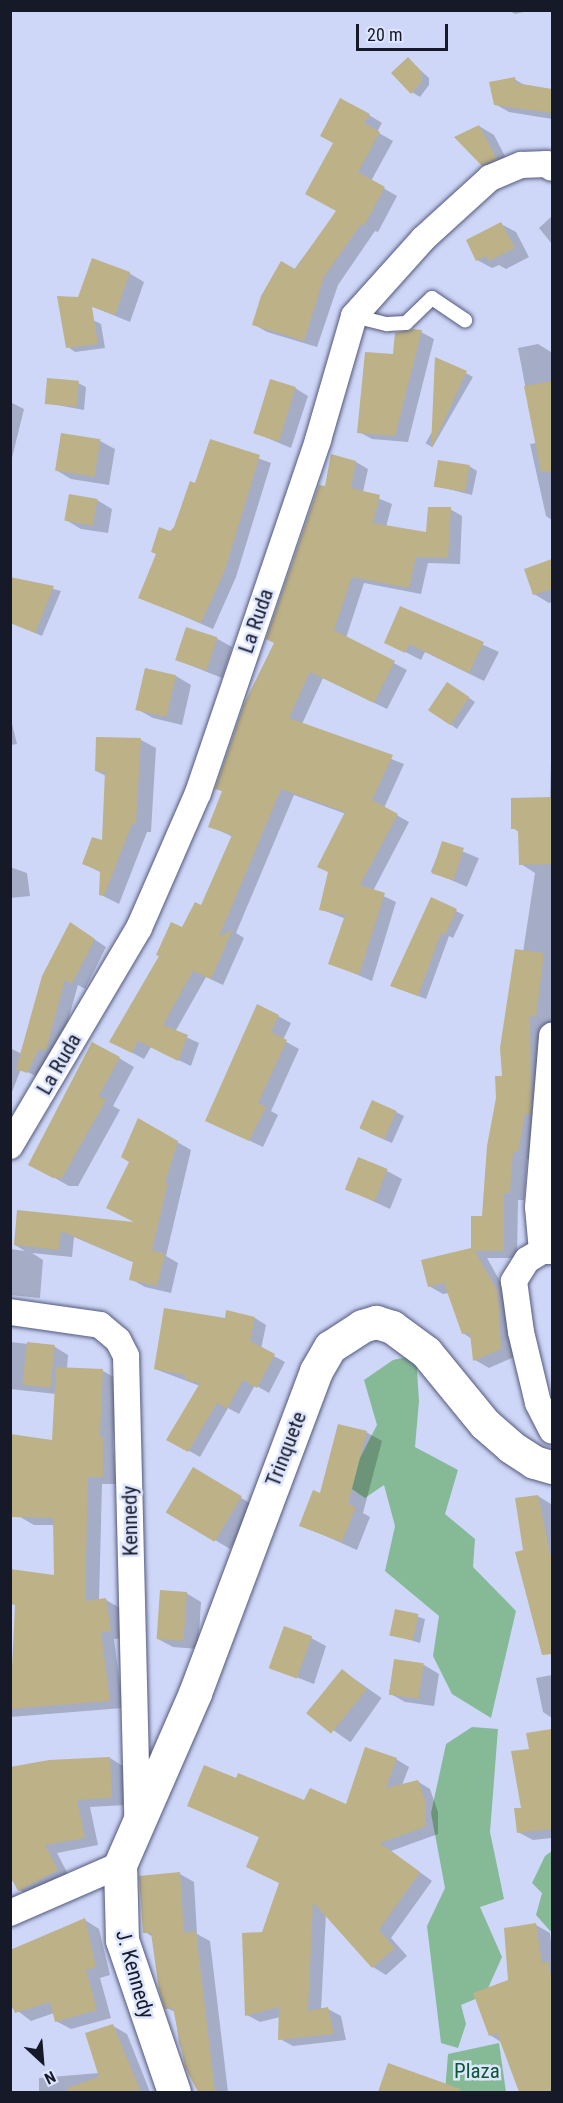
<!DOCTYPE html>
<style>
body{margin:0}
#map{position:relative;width:563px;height:2103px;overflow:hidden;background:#cfd7f8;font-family:"Roboto Condensed",sans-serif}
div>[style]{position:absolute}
.green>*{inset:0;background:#86ba97}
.shadow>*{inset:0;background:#0003;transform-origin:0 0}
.building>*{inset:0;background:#bcb187;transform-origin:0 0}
.roads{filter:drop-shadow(0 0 2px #52597c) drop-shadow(0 0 2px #52597c)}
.service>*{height:14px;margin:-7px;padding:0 7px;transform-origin:7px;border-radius:7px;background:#fff}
.minor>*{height:26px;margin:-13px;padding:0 13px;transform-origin:13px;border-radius:13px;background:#fff}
.tertiary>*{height:33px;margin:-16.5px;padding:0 16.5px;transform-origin:16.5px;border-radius:16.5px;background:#fff}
span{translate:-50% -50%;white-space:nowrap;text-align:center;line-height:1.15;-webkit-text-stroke:5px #dee5fe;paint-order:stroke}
.street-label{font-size:21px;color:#161928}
.park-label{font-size:21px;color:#0a5831}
.frame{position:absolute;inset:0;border:12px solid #161928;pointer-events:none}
.north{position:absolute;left:12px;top:2031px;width:60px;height:60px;-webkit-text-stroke:4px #dee5fe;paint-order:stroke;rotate:154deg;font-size:16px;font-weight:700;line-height:24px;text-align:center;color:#161928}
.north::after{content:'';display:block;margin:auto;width:21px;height:27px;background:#161928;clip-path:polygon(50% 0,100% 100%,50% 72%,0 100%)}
.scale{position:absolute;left:356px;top:24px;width:92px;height:27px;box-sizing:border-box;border:3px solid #161928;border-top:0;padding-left:8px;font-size:18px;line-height:21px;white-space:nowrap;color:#161928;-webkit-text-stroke:4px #dee5fe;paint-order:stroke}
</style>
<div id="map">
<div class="green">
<i style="clip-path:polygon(416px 1355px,419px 1401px,415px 1447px,458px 1470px,445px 1514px,475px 1539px,473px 1567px,516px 1611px,491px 1718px,452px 1694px,433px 1656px,439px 1616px,385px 1571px,395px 1526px,384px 1485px,365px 1498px,346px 1485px,377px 1425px,364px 1380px,393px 1360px)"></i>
<i style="clip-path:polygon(472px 1727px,498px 1729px,490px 1832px,504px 1899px,480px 1907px,502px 1957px,485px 1995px,461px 2005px,466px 2024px,458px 2048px,441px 2043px,427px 1926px,445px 1888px,431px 1813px,446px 1744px)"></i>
<i style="clip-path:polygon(552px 1851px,552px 1933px,536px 1915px,542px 1893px,532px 1883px,545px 1856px)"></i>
<i style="clip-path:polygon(499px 2043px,506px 2092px,445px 2092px,448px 2054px)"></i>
</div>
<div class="shadow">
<i style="clip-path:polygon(508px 10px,533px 10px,515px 14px)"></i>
<i style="clip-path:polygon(408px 59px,429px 78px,429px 85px,420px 97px,412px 92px)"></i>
<i style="clip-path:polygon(514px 79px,528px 87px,552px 90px,552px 119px,509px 112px,495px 104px)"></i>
<i style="clip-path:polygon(369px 115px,382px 123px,377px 132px,393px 141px,371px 181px,397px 196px,378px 232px,375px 231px,338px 285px,317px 347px,267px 332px,253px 324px,338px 211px,307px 194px)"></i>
<i style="clip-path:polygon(479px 126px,494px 135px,511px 168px,498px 173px,483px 165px)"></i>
<i style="clip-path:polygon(552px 216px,552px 244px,539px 228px)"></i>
<i style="clip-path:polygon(501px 224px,516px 232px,529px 257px,506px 269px,499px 265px,492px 268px,477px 260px)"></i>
<i style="clip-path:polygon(129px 273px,144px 282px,130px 322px,79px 301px)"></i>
<i style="clip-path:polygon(93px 320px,101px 324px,105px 348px,75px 352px,68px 347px)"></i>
<i style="clip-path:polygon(421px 332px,434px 339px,408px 442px,372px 439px,359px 432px,394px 356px)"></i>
<i style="clip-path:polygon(538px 344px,551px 352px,552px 358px,552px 520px,546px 516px,530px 444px,536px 443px,518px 348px)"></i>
<i style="left:466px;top:373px;width:8px;height:81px;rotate:30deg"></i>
<i style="clip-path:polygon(78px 383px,86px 387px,84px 410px,46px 403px)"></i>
<i style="clip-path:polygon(295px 388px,308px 396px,291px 448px,253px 432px)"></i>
<i style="clip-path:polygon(10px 402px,24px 409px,10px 466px)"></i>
<i style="clip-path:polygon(100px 441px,115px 449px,109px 485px,71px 479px,56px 470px)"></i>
<i style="clip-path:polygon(211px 441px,271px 463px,236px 577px,213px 629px,140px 597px,196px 485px)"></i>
<i style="clip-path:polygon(356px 462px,368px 469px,363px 492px,392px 504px,386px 527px,428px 534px,450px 509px,462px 516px,460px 564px,428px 563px,421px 594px,364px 583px,346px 638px,407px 670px,387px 709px,323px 678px,302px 724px,404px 764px,384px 808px,409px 822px,373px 891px,396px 902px,372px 981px,330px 963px,346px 919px,320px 909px,346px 814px,294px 795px,236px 933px,244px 938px,223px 985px,206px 977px,175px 1032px,199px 1043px,191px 1066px,151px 1047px,144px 1059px,123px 1048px,183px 929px,202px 907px,233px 837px,210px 826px,276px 643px,326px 488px)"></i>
<i style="clip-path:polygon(469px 466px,477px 471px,472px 495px,436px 486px)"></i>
<i style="clip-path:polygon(97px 500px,112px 509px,108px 533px,81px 529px,66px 520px)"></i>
<i style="clip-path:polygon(552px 561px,552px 602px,549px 603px,534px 594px,526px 570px)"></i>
<i style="clip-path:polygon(10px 578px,61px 591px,42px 636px,10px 622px)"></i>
<i style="clip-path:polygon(401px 608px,499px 652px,484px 681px,425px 652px,421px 660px,386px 642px)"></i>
<i style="clip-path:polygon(216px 638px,232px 647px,222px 678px,177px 660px)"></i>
<i style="clip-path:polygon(146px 670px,176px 676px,191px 685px,182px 725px,153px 718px,137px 709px)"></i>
<i style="clip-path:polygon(455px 688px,475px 702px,457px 729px,450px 724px)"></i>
<i style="clip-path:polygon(10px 716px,17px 744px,10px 745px)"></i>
<i style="clip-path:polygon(141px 740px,156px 748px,151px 832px,147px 832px,119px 904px,101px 895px,102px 873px,84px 864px,103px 842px,106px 776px,96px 771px)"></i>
<i style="clip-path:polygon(551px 760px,552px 1040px,531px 1159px,527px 1159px,524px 1200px,518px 1200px,517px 1258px,487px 1258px,511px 1301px,514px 1357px,489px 1368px,475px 1360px,472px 1339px,463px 1333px,449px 1293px,443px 1294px,429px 1286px,472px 1249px,483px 1217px,535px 873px,521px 864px,519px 832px,513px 828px,550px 799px)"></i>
<i style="left:443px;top:843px;width:39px;height:31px;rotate:23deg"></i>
<i style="clip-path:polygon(10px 867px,27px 873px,30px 896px,10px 898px)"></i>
<i style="clip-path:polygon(432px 899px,464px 915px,453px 938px,449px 936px,426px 999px,392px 986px)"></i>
<i style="clip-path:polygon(82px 931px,106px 947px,85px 989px,78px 985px,58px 1056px,40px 1078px,21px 1069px,10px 1097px,10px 1048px,22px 1054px)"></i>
<i style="clip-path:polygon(278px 1016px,291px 1023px,283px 1040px,299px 1049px,271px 1111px,278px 1115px,263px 1147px,207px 1120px)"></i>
<i style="clip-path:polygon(119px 1058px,134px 1067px,113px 1106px,120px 1110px,78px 1186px,69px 1186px,30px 1164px)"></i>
<i style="clip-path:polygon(396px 1112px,404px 1116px,392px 1143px,369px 1133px)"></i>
<i style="clip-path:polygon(139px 1120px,191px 1150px,166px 1256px,178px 1263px,171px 1293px,145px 1287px,131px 1279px,135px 1263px,74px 1237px,72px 1257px,32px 1253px,43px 1260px,40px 1298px,10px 1295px,10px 1249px,25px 1251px,15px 1245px,19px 1212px,139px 1224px,131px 1162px)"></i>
<i style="clip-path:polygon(387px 1171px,402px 1179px,390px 1209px,347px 1189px)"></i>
<i style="clip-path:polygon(255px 1318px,266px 1325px,261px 1349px,285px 1362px,269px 1393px,255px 1385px,239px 1414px,228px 1408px,200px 1457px,168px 1439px,200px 1386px,155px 1369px,226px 1320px)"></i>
<i style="clip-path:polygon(10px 1342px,55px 1347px,68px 1355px,67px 1369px,103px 1371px,117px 1379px,113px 1445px,116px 1484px,102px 1484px,99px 1601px,106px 1600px,120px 1608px,124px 1638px,114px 1639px,123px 1708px,10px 1717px,10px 1672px,55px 1577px,54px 1525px,34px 1525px,20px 1517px,22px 1474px,10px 1473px,10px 1435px,54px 1442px,56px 1394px,10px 1389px)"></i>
<i style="clip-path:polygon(366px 1432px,382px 1441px,363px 1513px,370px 1517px,357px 1550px,301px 1525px)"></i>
<i style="clip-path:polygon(209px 1478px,256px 1507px,230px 1549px,215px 1540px)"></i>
<i style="clip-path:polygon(538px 1496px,551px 1504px,552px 1512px,550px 1630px,524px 1551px)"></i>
<i style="clip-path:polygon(186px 1593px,201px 1602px,198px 1649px,173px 1647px,158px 1639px)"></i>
<i style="clip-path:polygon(396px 1610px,425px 1619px,420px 1643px,391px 1634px)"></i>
<i style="clip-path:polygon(311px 1638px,326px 1646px,314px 1684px,273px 1668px)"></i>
<i style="clip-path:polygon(395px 1660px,424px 1665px,439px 1674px,434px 1706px,405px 1702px,389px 1693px)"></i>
<i style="left:343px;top:1671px;width:47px;height:54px;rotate:35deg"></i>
<i style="clip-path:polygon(552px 1675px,552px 1718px,543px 1712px,536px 1678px)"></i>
<i style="clip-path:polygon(552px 1730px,552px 1838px,533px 1840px,518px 1832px,530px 1750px,528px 1735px)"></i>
<i style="clip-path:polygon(110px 1758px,123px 1766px,126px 1805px,90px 1807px,98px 1845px,57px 1853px,70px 1878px,33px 1898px,19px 1890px,15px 1881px,10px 1881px,10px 1769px)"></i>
<i style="clip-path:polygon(396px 1759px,409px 1767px,402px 1785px,417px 1781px,430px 1789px,438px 1812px,438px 1834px,391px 1851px,432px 1881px,391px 1938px,407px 1956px,386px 1975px,373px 1967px,326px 1913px,321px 2010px,328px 2009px,341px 2016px,346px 2040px,293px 2046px,280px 2039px,280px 2017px,260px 2022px,247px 2015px,263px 1933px,281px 1883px,261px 1838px,202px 1812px,305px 1802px,347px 1806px)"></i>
<i style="clip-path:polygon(180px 1874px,194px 1882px,197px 1934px,210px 1941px,228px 2092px,200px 2092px,179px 2044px,175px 2012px,167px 2008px,153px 1937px,145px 1932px)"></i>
<i style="clip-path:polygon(85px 1920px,99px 1929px,110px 1975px,100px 1978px,111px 2018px,71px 2029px,56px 2021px,54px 2013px,31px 2021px,14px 2008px,10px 2009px,10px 1952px)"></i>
<i style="clip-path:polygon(536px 1925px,550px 1933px,552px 1951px,552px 2092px,521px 2092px,501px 2042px,490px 2035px,509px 1981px)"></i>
<i style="clip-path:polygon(113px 2026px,127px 2034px,150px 2092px,39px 2092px,39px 2078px,99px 2073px)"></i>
<i style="clip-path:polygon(389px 2065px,440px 2087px,438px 2092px,379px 2092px)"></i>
</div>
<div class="building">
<i style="clip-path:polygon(408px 57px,422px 72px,422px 81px,411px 94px,391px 73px)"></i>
<i style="clip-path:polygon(515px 77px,516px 83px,552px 89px,552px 113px,494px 105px,489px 82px)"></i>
<i style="clip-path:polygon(340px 98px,370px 114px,364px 123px,380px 132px,358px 172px,385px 187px,364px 226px,361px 224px,324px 277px,304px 341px,252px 325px,261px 296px,281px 261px,295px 269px,336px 211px,305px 194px,333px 143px,320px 136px)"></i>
<i style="clip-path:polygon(479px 125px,497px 159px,482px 166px,454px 137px)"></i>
<i style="clip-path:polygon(501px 222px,515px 248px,489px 261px,486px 256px,476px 261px,466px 240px)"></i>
<i style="clip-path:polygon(92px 258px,130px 272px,115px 315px,92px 307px,98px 344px,66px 348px,57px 296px,78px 297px)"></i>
<i style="clip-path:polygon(413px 329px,422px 330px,395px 436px,357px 433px,365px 352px,393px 354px,395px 333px)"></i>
<i style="clip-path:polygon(435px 357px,467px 371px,432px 447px,431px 447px)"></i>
<i style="left:47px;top:378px;width:32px;height:26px;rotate:5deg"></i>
<i style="left:270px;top:379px;width:27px;height:57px;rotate:17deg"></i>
<i style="clip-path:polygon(552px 381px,552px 471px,541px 472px,524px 386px)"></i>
<i style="left:61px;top:433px;width:40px;height:38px;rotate:9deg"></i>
<i style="clip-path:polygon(210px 439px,260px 455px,225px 570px,201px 623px,138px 598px,156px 554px,151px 552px,159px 527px,170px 531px,174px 527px,190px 481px,195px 483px)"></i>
<i style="clip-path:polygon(331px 454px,356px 461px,351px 488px,380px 495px,373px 523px,426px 532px,428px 507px,451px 507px,448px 558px,416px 557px,409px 588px,352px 577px,334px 630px,395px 661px,374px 703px,310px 672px,289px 718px,393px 755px,372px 800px,398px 814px,360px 885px,385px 893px,359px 975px,328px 964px,345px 915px,319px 910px,328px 872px,317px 867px,345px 812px,281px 789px,219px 937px,233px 929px,211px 979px,193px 971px,163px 1025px,188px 1035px,178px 1061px,138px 1041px,132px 1053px,109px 1042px,159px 956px,156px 955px,171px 922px,182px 927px,195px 902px,201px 905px,232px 835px,208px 827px,222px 791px,215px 789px,244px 704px,274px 643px,266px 639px,319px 485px,325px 486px)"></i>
<i style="left:438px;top:460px;width:32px;height:27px;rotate:9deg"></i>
<i style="left:69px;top:494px;width:29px;height:27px;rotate:10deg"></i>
<i style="clip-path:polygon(552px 559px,552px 589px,533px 595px,524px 569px)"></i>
<i style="clip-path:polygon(10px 577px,54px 586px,35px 633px,10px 623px)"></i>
<i style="clip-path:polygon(400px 606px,484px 642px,469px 673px,409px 644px,405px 653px,384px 643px)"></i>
<i style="left:186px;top:627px;width:33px;height:35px;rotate:18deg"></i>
<i style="left:145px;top:668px;width:32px;height:43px;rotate:13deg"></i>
<i style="left:447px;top:682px;width:27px;height:34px;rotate:34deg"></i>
<i style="clip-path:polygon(96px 737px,141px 738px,136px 824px,132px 824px,104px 896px,99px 895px,100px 871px,82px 864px,92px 837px,102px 840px,105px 772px,95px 771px)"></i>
<i style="clip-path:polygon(552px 797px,552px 864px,519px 865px,518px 829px,511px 829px,511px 798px)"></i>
<i style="left:442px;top:841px;width:23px;height:34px;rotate:18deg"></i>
<i style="clip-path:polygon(431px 897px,457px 909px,445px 935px,441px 933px,418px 996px,390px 986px)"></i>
<i style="clip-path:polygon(70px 922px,95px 939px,72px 984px,65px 980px,46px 1050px,39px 1049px,27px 1073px,16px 1069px,42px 976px)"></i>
<i style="clip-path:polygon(515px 949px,544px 953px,536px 1017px,530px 1016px,531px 1114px,525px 1114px,518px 1152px,513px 1152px,510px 1193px,504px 1193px,504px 1251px,475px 1251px,498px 1292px,501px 1349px,473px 1361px,470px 1333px,462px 1334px,444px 1283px,428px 1287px,421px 1260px,471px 1248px,471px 1216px,482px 1216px,487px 1146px,496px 1098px,495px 1076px,502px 1076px,500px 1048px)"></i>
<i style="clip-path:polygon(257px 1004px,279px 1015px,271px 1032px,287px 1040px,258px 1103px,266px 1107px,249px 1141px,205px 1121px)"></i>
<i style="clip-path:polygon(92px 1042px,120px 1057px,99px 1096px,106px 1100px,62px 1178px,53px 1178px,28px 1165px)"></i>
<i style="left:372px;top:1100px;width:27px;height:31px;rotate:24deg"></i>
<i style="clip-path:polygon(138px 1118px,178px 1141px,165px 1183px,168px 1183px,152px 1250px,165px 1254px,157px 1286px,129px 1280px,133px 1262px,61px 1231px,59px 1250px,14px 1245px,17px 1210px,134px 1222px,106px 1208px,129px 1162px,121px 1157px)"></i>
<i style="left:358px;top:1157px;width:32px;height:35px;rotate:22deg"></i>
<i style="clip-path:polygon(164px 1308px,225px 1318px,226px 1310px,255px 1317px,250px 1341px,275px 1354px,257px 1388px,243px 1380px,227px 1409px,217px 1403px,188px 1452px,166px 1440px,200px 1383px,185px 1380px,185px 1375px,154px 1369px)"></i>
<i style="left:27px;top:1342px;width:28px;height:43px;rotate:6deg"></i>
<i style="clip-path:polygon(56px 1367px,103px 1369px,100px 1437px,103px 1437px,103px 1477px,88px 1477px,85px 1601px,106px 1598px,111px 1631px,101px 1632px,110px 1701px,10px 1709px,15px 1605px,10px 1604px,10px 1569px,54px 1575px,53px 1518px,12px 1517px,10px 1434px,52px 1440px)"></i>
<i style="clip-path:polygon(338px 1424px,367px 1431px,348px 1504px,356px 1507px,342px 1542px,299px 1526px,313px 1490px,320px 1493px)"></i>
<i style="left:193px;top:1467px;width:57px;height:53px;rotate:31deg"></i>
<i style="clip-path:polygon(538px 1495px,552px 1562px,552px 1654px,542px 1655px,515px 1552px,523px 1550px,515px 1498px)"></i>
<i style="left:160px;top:1590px;width:27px;height:49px;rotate:4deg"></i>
<i style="left:395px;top:1609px;width:24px;height:27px;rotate:12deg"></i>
<i style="left:284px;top:1626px;width:30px;height:45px;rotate:20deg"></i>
<i style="left:394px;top:1659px;width:30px;height:36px;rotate:8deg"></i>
<i style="left:342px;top:1669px;width:32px;height:57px;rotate:39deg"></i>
<i style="clip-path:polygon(552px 1729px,552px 1829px,517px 1833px,514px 1808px,521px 1808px,511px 1751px,529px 1749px,526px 1733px)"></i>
<i style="clip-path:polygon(365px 1747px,397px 1758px,386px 1788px,418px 1780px,426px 1803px,425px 1827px,380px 1843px,420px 1872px,379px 1930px,395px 1948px,372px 1968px,313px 1902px,308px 2011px,328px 2007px,334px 2034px,278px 2040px,279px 2007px,245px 2016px,242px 1933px,262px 1932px,279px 1883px,246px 1867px,259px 1837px,187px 1806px,204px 1765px,236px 1778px,238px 1773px,304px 1800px,310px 1788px,346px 1804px)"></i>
<i style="clip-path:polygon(110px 1757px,112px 1798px,77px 1800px,85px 1838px,45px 1845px,58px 1870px,18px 1891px,10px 1876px,10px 1767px,49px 1760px)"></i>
<i style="clip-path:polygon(180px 1872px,184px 1933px,196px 1931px,215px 2092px,198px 2092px,185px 2067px,173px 2008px,165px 2009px,159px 1990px,151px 1933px,143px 1933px,139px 1876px)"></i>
<i style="clip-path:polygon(85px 1918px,96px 1967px,86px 1970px,97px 2010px,55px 2022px,50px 2002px,15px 2013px,10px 2001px,10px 1950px)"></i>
<i style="clip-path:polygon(536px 1923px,542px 1963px,548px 1961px,552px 1980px,552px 2092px,519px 2092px,497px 2033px,489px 2036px,473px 1993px,508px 1980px,504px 1928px)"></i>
<i style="clip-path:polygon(113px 2024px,141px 2092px,68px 2092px,67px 2088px,99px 2077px,85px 2033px)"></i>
<i style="clip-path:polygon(388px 2063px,461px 2089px,460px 2092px,378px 2092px)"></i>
</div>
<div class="roads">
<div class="service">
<i style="left:354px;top:316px;width:34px;rotate:14deg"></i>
<i style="left:387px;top:324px;width:19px;rotate:-3deg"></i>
<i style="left:406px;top:323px;width:36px;rotate:-44deg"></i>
<i style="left:432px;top:298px;width:40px;rotate:34deg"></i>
</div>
<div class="minor">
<i style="left:10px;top:1146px;width:253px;rotate:-59.4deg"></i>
<i style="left:139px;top:928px;width:147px;rotate:-66.4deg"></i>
<i style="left:198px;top:793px;width:373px;rotate:-71.2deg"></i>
<i style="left:318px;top:440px;width:129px;rotate:-73.8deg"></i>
<i style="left:354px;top:316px;width:103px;rotate:-48.1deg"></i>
<i style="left:423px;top:239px;width:91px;rotate:-42.3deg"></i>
<i style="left:490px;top:178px;width:34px;rotate:-23deg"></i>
<i style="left:521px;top:165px;width:26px;rotate:-2deg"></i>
<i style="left:547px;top:164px;width:6px;rotate:39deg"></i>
<i style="left:542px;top:1251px;width:44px;rotate:-95.2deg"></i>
<i style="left:538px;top:1207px;width:172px;rotate:-85.3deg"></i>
<i style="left:552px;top:1251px;width:10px;rotate:180deg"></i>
<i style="left:542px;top:1251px;width:17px;rotate:149deg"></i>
<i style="left:527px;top:1260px;width:25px;rotate:122deg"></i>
<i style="left:514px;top:1281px;width:51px;rotate:82.2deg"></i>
<i style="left:521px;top:1332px;width:73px;rotate:76.5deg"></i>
<i style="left:538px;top:1403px;width:31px;rotate:63deg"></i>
<i style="left:10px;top:1312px;width:91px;rotate:8.2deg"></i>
<i style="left:100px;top:1325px;width:23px;rotate:40deg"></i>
<i style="left:118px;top:1340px;width:18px;rotate:63deg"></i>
<i style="left:126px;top:1356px;width:462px;rotate:88.6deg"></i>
<i style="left:10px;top:1913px;width:120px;rotate:-23.6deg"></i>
</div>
<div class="tertiary">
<i style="left:174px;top:2092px;width:161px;rotate:-108.9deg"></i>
<i style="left:122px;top:1940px;width:75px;rotate:-91.5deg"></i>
<i style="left:120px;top:1865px;width:188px;rotate:-66.4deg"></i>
<i style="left:195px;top:1693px;width:344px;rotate:-69.4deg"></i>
<i style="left:316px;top:1371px;width:28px;rotate:-60deg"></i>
<i style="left:330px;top:1347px;width:38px;rotate:-33deg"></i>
<i style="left:362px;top:1326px;width:15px;rotate:-16deg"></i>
<i style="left:376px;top:1322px;width:17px;rotate:17deg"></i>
<i style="left:392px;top:1327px;width:42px;rotate:36.3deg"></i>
<i style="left:426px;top:1352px;width:93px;rotate:50.7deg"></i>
<i style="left:485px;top:1424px;width:35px;rotate:41deg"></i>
<i style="left:511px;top:1447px;width:27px;rotate:33deg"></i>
<i style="left:534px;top:1462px;width:19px;rotate:16deg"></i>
</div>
</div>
<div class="street-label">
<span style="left:256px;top:621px;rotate:-71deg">La Ruda</span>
<span style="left:59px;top:1064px;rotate:-60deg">La Ruda</span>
<span style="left:286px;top:1449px;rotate:-69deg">Trinquete</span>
<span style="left:130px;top:1521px;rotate:-91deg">Kennedy</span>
<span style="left:135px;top:1974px;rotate:74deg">J. Kennedy</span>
</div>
<div class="park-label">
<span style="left:477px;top:2071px">Plaza</span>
</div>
<div class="frame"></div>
<div class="north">N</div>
<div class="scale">20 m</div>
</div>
